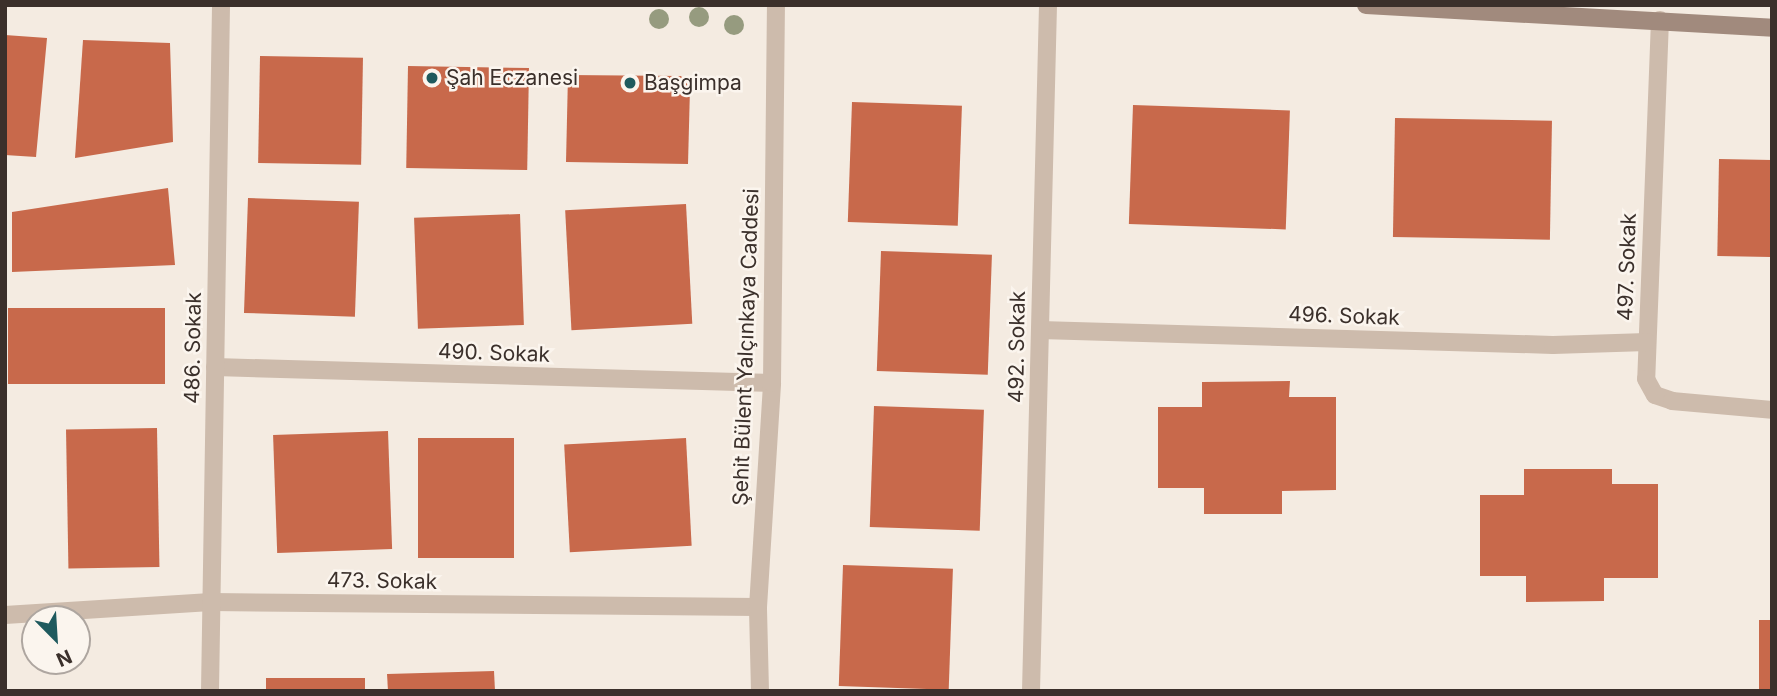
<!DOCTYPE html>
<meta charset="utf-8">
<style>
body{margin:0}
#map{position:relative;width:1777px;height:696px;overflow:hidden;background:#f4ebe1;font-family:Inter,sans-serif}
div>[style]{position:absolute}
.building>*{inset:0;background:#c8694b;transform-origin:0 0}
.minor>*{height:18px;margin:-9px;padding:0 9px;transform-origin:9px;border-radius:9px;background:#cdbbac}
.tertiary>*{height:18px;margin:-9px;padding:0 9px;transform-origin:9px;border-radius:9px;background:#cdbbac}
.secondary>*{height:18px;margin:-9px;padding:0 9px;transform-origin:9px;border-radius:9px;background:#a18a7d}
.trees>*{width:20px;height:20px;margin:-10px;border-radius:50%;background:#969b7f}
.dots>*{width:19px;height:19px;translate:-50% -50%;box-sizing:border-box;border:4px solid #fbf5ee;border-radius:50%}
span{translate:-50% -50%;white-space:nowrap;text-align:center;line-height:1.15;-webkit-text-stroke:5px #fbf5ee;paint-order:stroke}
.poi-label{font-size:21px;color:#3b302b}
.left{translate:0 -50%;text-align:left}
.street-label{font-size:21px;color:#3b302b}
.frame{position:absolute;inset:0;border:7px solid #3b302b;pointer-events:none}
.north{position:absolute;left:21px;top:605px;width:70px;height:70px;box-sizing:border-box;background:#fbf5ee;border:2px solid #aea6a0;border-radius:50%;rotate:156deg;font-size:19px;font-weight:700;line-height:28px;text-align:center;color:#3b302b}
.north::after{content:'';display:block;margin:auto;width:24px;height:32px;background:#1f5a5e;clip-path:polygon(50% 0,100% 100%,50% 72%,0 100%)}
</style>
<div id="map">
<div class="building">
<i style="clip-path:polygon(5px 35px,47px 38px,36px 157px,5px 155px)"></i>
<i style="clip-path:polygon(83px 40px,170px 43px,173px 142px,75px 158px)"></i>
<i style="left:260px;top:56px;width:103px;height:107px;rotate:1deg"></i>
<i style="left:408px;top:66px;width:121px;height:102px;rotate:1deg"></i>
<i style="clip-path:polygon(568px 75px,681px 76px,690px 88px,688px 164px,566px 162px)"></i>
<i style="left:852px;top:102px;width:110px;height:120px;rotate:2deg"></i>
<i style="left:1133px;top:105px;width:157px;height:119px;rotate:2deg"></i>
<i style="left:1395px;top:118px;width:157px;height:119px;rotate:1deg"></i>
<i style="left:1719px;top:159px;width:53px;height:97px;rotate:1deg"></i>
<i style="clip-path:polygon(168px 188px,175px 265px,12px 272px,12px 212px)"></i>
<i style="left:248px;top:198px;width:111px;height:115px;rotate:2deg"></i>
<i style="left:686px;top:204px;width:120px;height:121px;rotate:87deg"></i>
<i style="left:520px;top:214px;width:111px;height:106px;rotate:88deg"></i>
<i style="left:881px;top:251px;width:111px;height:120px;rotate:2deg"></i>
<i style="left:165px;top:308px;width:76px;height:157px;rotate:90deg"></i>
<i style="clip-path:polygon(1290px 381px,1289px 397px,1336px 397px,1336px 490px,1282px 491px,1282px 514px,1204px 514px,1204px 488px,1158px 488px,1158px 407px,1202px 407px,1202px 382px)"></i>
<i style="left:874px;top:406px;width:110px;height:121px;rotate:2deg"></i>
<i style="left:157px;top:428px;width:139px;height:91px;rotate:89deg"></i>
<i style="left:388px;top:431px;width:118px;height:115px;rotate:88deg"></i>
<i style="left:514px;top:438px;width:120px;height:96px;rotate:90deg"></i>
<i style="left:686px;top:438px;width:108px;height:122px;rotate:87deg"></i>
<i style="clip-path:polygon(1524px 469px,1612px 469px,1612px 484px,1658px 484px,1658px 578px,1604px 578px,1604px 601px,1526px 602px,1526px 576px,1480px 576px,1480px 495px,1524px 495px)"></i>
<i style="left:843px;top:565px;width:110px;height:121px;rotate:2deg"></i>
<i style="left:1759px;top:620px;width:13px;height:71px"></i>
<i style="clip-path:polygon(494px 671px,495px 691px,388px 691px,387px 674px)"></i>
<i style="left:266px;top:678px;width:99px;height:13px"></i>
</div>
<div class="minor">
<i style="left:1660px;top:20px;width:359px;rotate:92.2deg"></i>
<i style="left:1646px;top:379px;width:18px;rotate:61deg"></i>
<i style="left:1655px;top:395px;width:18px;rotate:19deg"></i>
<i style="left:1672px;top:401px;width:100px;rotate:5.1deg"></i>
<i style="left:1040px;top:330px;width:513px;rotate:1.67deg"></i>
<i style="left:1553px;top:345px;width:94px;rotate:-1.8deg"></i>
<i style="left:215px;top:367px;width:557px;rotate:1.65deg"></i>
<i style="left:5px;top:615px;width:206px;rotate:-3.6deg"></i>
<i style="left:211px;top:602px;width:547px;rotate:0.52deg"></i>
<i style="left:210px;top:691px;width:686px;rotate:-89.08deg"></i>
<i style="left:1031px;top:691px;width:686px;rotate:-88.58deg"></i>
</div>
<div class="tertiary">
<i style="left:760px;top:691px;width:84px;rotate:-91.4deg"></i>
<i style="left:758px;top:607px;width:224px;rotate:-86.4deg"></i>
<i style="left:772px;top:383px;width:378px;rotate:-89.4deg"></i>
</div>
<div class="secondary">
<i style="left:1366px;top:5px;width:407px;rotate:3.2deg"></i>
</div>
<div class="trees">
<i style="left:699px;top:17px"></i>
<i style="left:659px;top:19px"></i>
<i style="left:734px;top:25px"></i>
</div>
<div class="dots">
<i style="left:432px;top:78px;background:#1f5a5e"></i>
<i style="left:630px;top:83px;background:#1f5a5e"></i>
</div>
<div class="poi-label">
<span class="left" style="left:446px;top:78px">Şah Eczanesi</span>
<span class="left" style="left:644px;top:83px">Başgimpa</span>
</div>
<div class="street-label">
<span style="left:1627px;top:267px;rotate:-88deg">497. Sokak</span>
<span style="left:1344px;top:316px;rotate:2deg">496. Sokak</span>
<span style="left:746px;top:347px;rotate:-88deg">Şehit Bülent Yalçınkaya Caddesi</span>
<span style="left:1017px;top:347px;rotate:-89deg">492. Sokak</span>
<span style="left:193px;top:348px;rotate:-89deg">486. Sokak</span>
<span style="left:494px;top:353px;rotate:2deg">490. Sokak</span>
<span style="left:382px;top:581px;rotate:1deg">473. Sokak</span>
</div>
<div class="frame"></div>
<div class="north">N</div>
</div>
